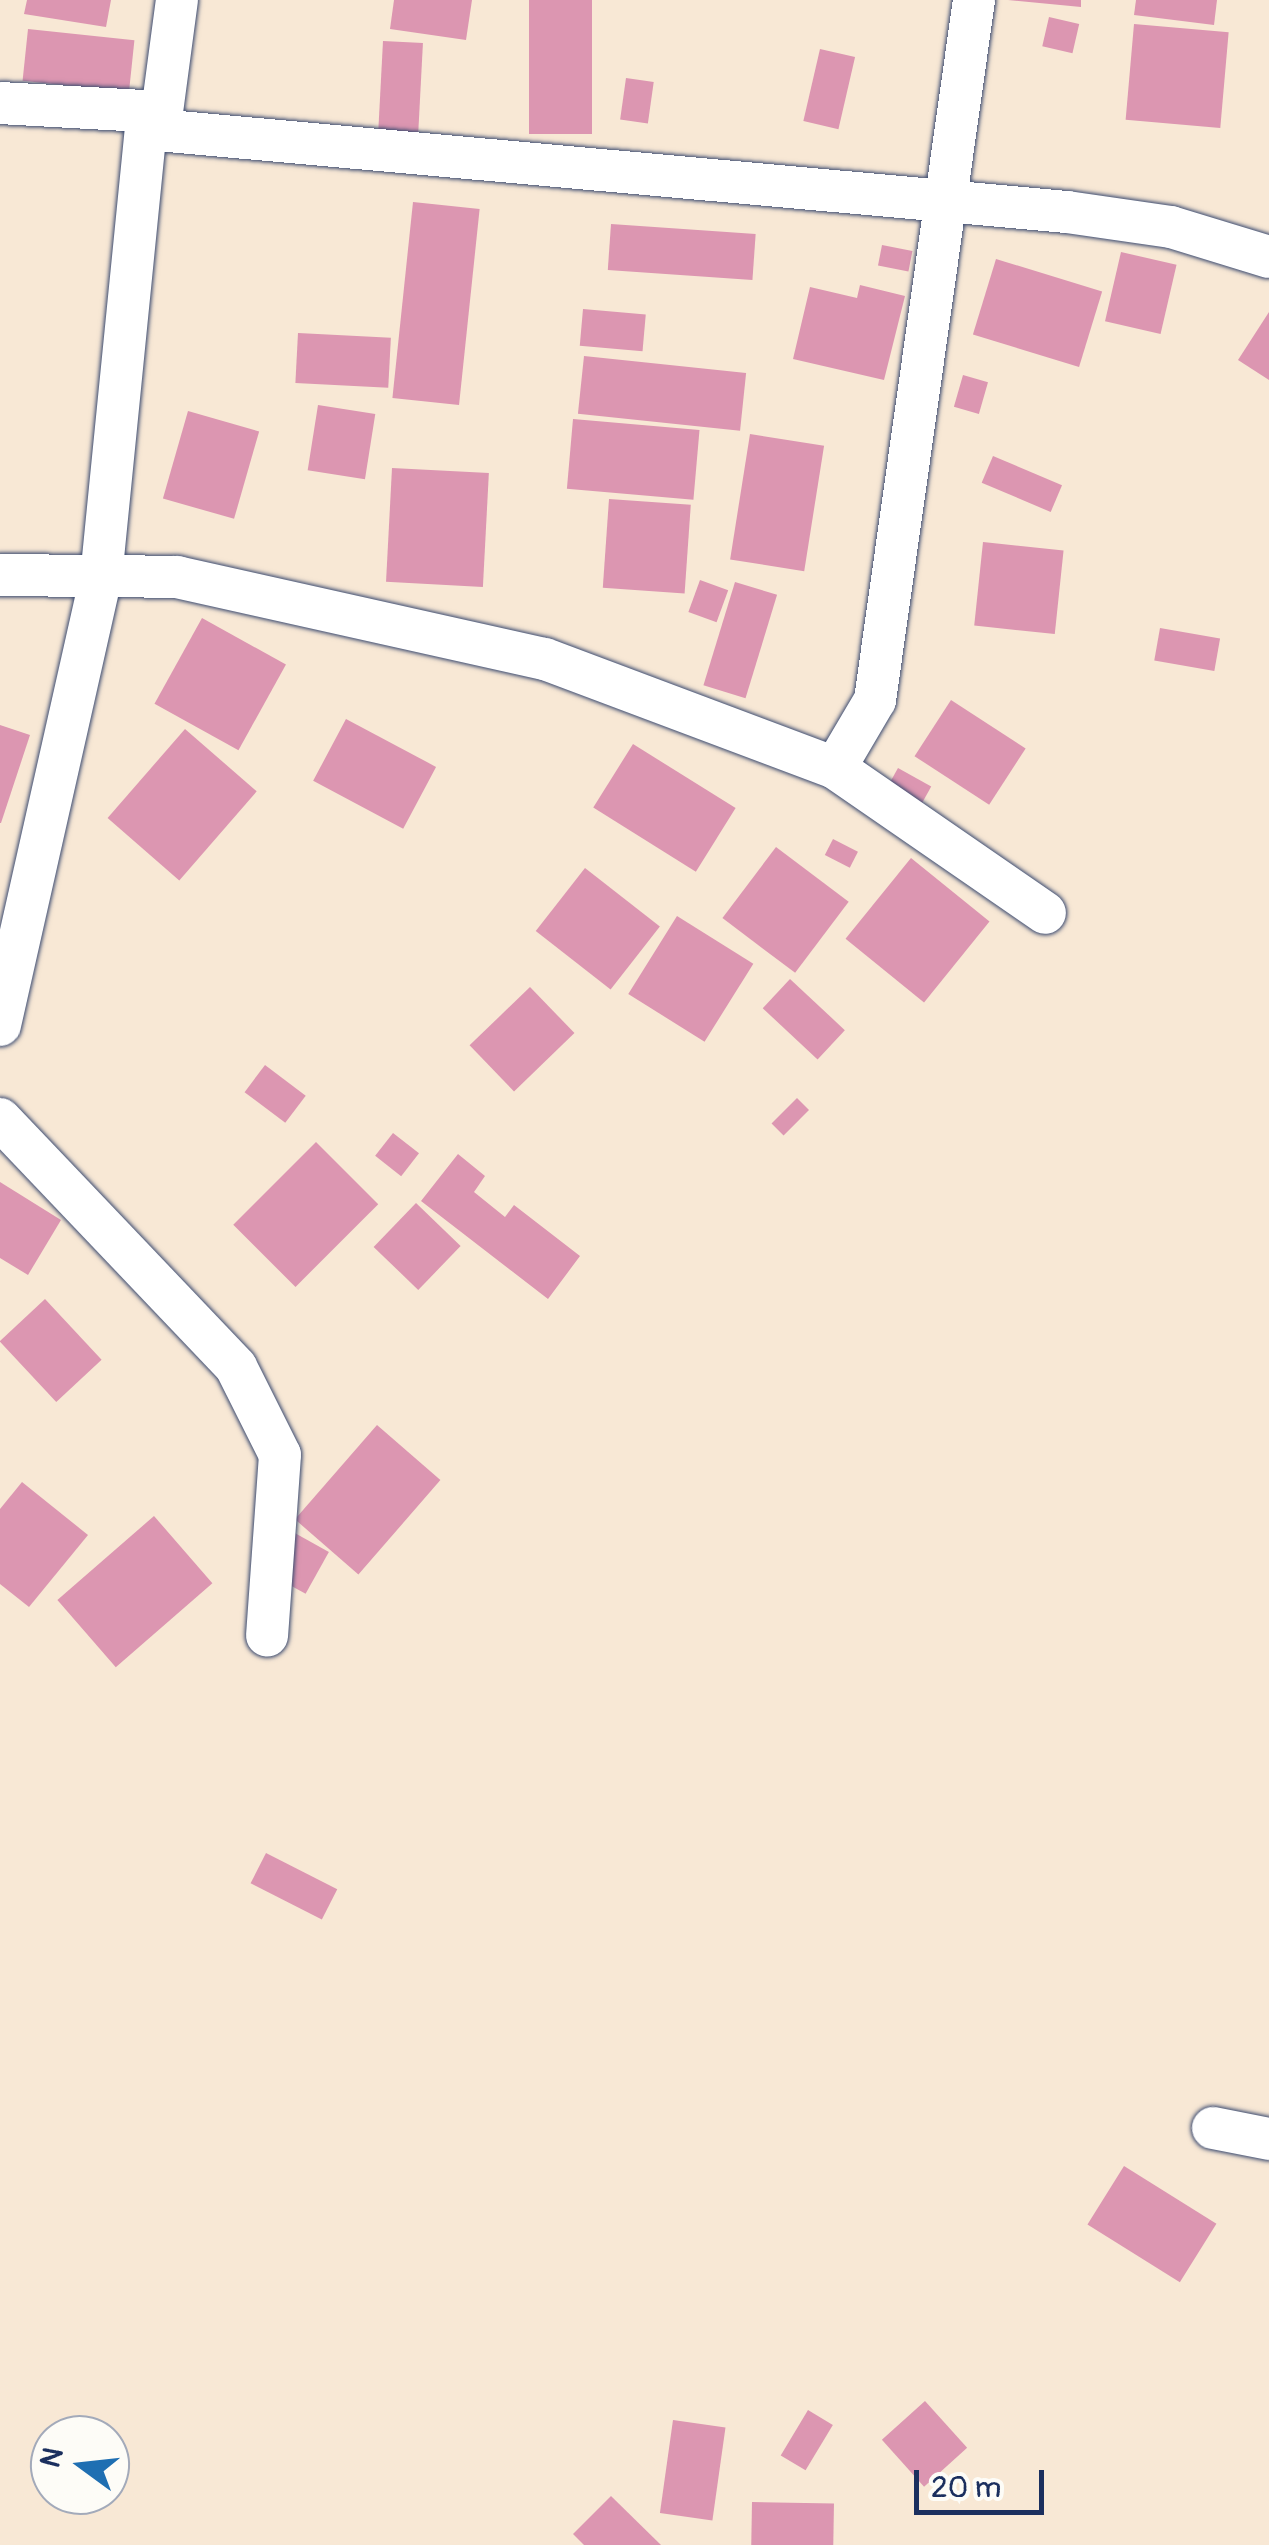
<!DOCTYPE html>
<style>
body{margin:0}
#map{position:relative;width:1269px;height:2545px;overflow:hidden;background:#f8e8d5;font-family:Pangolin,sans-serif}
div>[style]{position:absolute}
.building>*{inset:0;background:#dc96b1;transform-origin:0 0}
.roads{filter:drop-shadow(0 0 2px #3c4b70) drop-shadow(0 0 2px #3c4b70)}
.minor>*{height:42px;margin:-21px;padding:0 21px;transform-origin:21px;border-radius:21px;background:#fff}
span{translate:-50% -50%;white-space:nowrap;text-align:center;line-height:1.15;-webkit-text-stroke:8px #fdfcf7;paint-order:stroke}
.north{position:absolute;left:30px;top:2415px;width:100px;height:100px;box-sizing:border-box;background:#fdfcf7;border:2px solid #a3aaba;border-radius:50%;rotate:285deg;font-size:28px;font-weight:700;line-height:40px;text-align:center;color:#1b2f5e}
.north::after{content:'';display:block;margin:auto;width:35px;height:45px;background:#1f6fb2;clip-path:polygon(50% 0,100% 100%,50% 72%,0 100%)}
.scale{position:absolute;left:914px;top:2470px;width:130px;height:45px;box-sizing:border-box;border:5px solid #1b2f5e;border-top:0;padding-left:12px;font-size:30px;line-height:35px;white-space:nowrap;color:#1b2f5e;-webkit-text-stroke:8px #fdfcf7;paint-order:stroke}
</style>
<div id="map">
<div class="building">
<i style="clip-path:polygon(27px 0,111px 0,106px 27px,24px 14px)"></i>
<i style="clip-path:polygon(394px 0,472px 0,466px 40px,390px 29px)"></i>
<i style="left:529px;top:0;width:63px;height:134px"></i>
<i style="clip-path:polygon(1008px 0,1081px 0,1081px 7px)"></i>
<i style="clip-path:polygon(1136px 0,1217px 0,1214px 25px,1134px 15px)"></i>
<i style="left:1049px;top:17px;width:31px;height:30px;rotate:13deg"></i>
<i style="left:1134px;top:24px;width:95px;height:96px;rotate:5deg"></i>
<i style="left:28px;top:29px;width:107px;height:52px;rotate:6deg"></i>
<i style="left:383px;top:41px;width:40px;height:99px;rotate:3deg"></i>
<i style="left:820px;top:49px;width:36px;height:74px;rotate:13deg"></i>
<i style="left:626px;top:78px;width:28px;height:42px;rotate:8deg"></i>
<i style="left:413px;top:202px;width:67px;height:197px;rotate:6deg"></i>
<i style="left:611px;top:224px;width:145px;height:46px;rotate:4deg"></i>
<i style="left:882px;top:245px;width:31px;height:21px;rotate:11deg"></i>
<i style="left:1121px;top:252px;width:57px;height:71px;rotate:13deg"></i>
<i style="left:996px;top:259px;width:111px;height:79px;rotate:17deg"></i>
<i style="clip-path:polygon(860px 285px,905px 296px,884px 380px,793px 359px,810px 287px,857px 298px)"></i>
<i style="left:583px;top:309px;width:63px;height:37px;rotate:5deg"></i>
<i style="clip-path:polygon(1269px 312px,1269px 380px,1238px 360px)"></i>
<i style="left:298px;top:333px;width:93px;height:50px;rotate:3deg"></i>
<i style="left:584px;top:356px;width:163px;height:58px;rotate:6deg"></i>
<i style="left:963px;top:375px;width:26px;height:33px;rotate:16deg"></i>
<i style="left:318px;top:405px;width:58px;height:66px;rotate:9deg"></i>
<i style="left:188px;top:411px;width:74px;height:91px;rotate:16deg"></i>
<i style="left:573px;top:419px;width:127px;height:70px;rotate:5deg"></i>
<i style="left:750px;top:434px;width:75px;height:127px;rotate:9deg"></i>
<i style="left:993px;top:456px;width:75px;height:29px;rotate:23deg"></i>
<i style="left:392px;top:468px;width:97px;height:114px;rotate:3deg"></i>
<i style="left:609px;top:499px;width:82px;height:89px;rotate:4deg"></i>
<i style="left:983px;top:542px;width:81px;height:84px;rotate:6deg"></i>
<i style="left:700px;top:580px;width:30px;height:34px;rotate:20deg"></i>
<i style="left:735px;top:582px;width:44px;height:108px;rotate:17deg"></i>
<i style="left:202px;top:618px;width:96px;height:98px;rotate:29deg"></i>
<i style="left:1160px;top:628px;width:61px;height:33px;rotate:10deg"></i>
<i style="left:951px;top:700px;width:89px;height:67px;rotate:33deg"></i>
<i style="left:346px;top:719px;width:102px;height:70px;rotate:28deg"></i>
<i style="clip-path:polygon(0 725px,30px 735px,1px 823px,0 823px)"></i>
<i style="left:185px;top:729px;width:95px;height:118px;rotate:41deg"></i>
<i style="left:633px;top:744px;width:121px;height:75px;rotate:32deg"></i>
<i style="left:898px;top:768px;width:38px;height:25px;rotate:29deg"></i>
<i style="left:833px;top:839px;width:28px;height:18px;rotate:27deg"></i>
<i style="left:776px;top:847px;width:91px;height:89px;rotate:37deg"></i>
<i style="left:911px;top:858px;width:101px;height:104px;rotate:39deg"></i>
<i style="left:585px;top:868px;width:95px;height:80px;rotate:38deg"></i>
<i style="left:677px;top:916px;width:90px;height:92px;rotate:32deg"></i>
<i style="left:790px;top:979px;width:75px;height:40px;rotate:43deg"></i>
<i style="left:530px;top:987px;width:64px;height:84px;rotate:46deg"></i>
<i style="left:265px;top:1065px;width:51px;height:34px;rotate:37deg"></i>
<i style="left:797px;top:1098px;width:17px;height:36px;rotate:45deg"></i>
<i style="left:393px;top:1133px;width:33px;height:29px;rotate:38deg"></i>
<i style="left:316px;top:1142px;width:88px;height:117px;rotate:45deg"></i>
<i style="clip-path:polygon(458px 1154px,485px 1176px,474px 1192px,505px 1217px,514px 1205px,580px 1256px,548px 1299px,421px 1201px)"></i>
<i style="clip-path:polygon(0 1182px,61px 1220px,28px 1275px,0 1258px)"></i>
<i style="left:416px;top:1203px;width:62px;height:61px;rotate:44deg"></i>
<i style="left:45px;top:1299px;width:83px;height:62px;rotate:47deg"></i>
<i style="left:377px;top:1425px;width:84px;height:125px;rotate:41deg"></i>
<i style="clip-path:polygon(22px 1482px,88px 1535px,29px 1607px,0 1584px,0 1509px)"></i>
<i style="left:154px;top:1516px;width:89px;height:128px;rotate:49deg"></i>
<i style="left:293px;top:1532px;width:41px;height:48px;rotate:29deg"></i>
<i style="left:266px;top:1853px;width:80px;height:34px;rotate:27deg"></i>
<i style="left:1124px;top:2166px;width:109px;height:69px;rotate:32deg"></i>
<i style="left:925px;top:2401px;width:63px;height:58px;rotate:48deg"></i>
<i style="left:808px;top:2410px;width:29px;height:53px;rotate:31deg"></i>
<i style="left:673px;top:2420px;width:53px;height:94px;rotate:8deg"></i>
<i style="clip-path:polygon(611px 2496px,661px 2545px,584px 2545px,573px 2534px)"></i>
<i style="left:752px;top:2502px;width:82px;height:43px;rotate:1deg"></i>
</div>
<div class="roads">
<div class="minor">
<i style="left:0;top:103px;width:162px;rotate:3.2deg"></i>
<i style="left:146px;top:129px;width:925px;rotate:5.15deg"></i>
<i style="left:1067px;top:212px;width:105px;rotate:8.2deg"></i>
<i style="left:1171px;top:227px;width:102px;rotate:17deg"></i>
<i style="left:0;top:575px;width:177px;rotate:0.6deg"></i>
<i style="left:177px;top:577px;width:377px;rotate:12.6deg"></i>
<i style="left:545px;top:659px;width:310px;rotate:20.6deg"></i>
<i style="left:835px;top:768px;width:255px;rotate:34.6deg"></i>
<i style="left:835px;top:768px;width:79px;rotate:-59.5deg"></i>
<i style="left:875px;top:700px;width:707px;rotate:-81.95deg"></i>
<i style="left:0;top:1025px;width:458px;rotate:-77.3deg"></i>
<i style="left:101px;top:578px;width:451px;rotate:-84.3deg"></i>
<i style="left:146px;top:129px;width:23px;rotate:-47deg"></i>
<i style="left:162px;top:112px;width:113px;rotate:-82.4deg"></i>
<i style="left:0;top:1119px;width:342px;rotate:46.4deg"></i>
<i style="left:236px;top:1367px;width:98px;rotate:63.4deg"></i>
<i style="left:280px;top:1455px;width:181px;rotate:94.1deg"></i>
<i style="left:1213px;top:2128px;width:57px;rotate:11.1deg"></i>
</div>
</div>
<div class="north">N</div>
<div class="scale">20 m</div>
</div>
